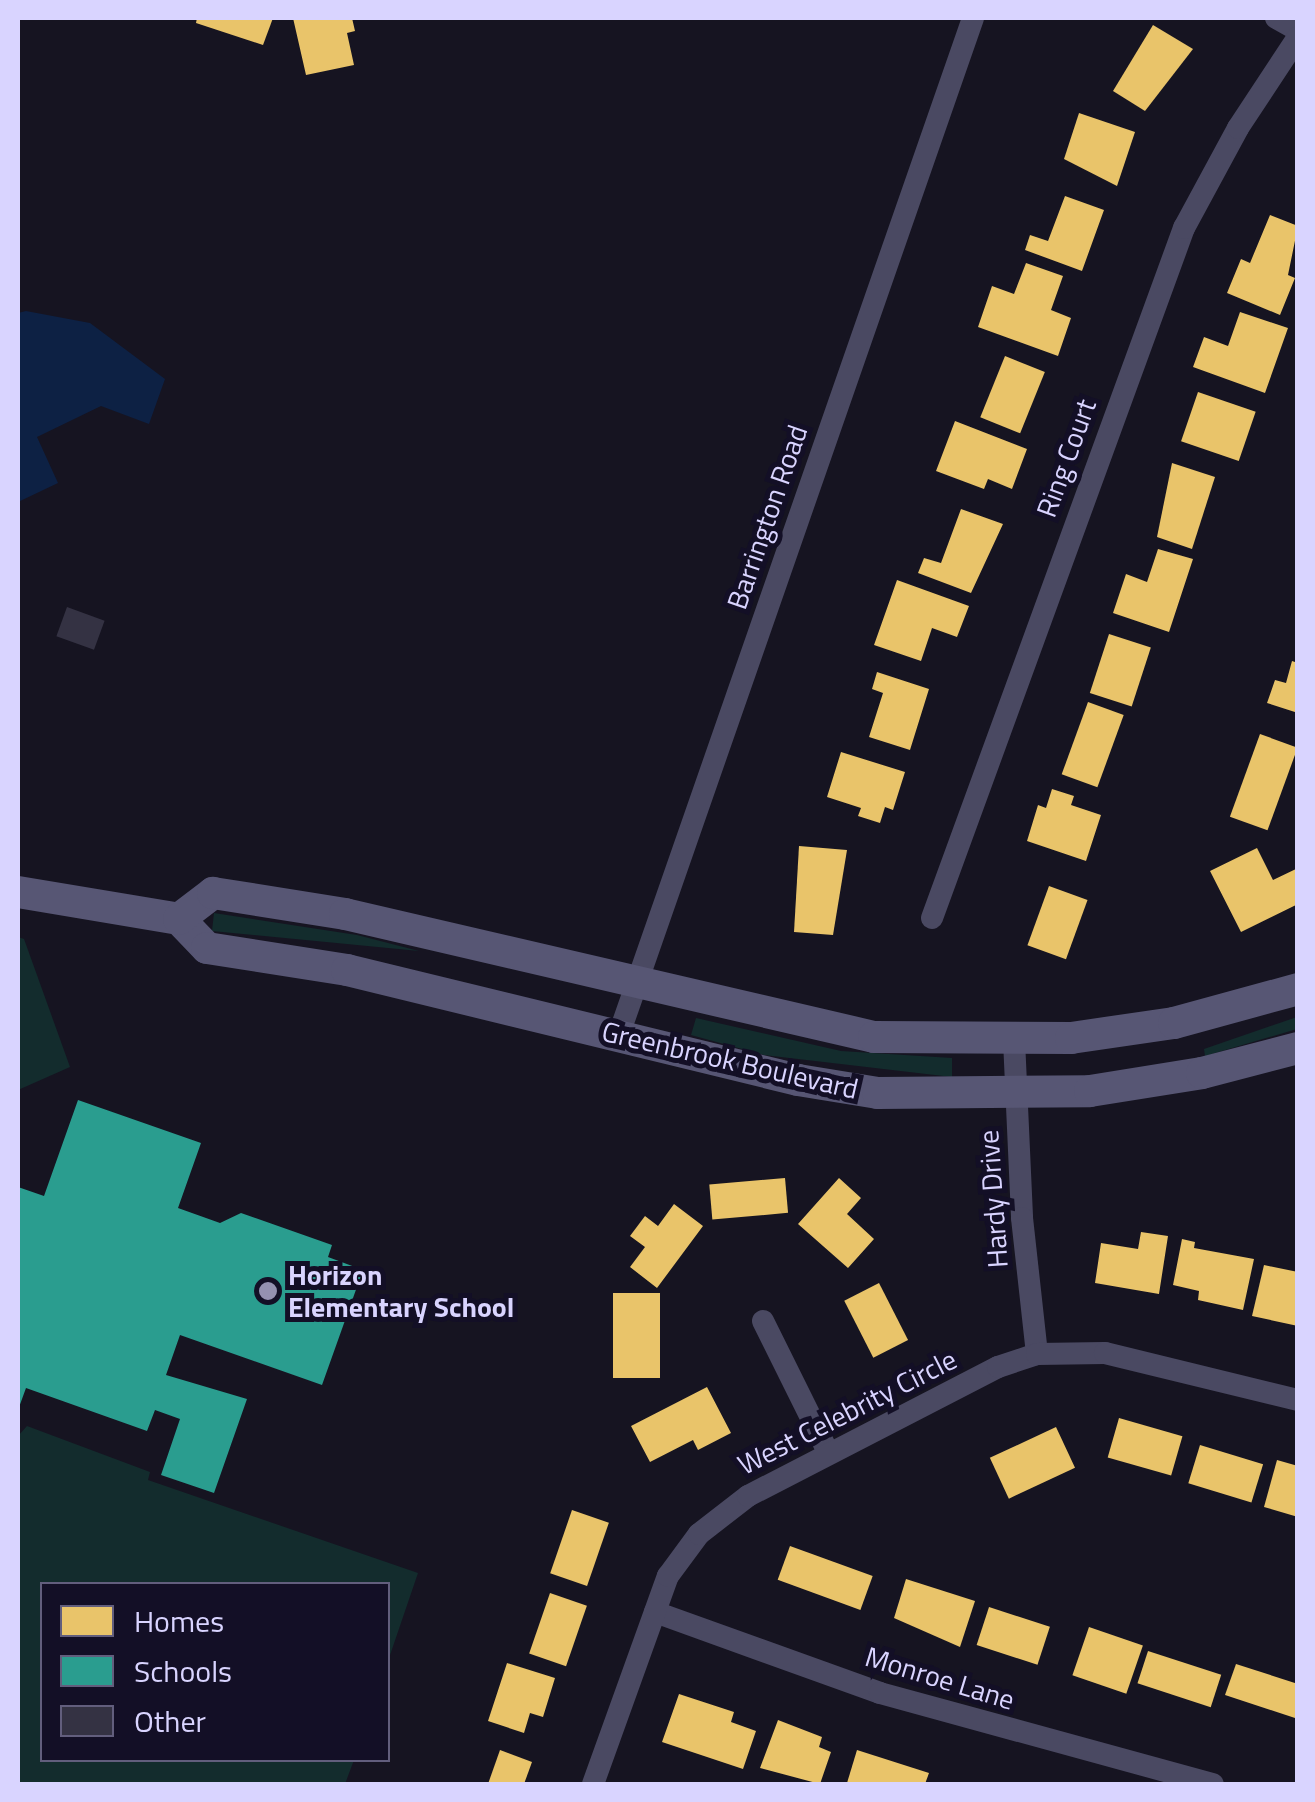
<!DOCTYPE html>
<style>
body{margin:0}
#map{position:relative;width:1315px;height:1802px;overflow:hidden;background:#161421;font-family:"Titillium Web",sans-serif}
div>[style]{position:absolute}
.green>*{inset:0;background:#132c2d}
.water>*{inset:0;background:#0d2144}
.homes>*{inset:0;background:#e9c46a;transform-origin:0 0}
.schools>*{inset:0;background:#2a9d8f}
.building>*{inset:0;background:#343243;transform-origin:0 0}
.minor>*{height:22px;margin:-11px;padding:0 11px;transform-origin:11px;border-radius:11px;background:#4a4962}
.secondary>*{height:32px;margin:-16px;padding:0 16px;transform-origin:16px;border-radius:16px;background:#575674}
.dots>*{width:28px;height:28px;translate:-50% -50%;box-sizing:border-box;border:5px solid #130f26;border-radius:50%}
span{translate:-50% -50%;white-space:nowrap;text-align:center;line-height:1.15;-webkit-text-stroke:10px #130f26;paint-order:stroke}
.street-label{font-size:28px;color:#d9d4ff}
.poi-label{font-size:28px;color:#d9d4ff;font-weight:700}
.left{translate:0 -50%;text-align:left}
.frame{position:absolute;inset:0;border:20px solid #d9d4ff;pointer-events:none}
.legend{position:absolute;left:40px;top:1582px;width:350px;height:180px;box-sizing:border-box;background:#130f26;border:2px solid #625e7d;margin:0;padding:12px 18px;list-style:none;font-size:30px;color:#d9d4ff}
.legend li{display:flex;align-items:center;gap:20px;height:50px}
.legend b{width:50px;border:2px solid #625e7d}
</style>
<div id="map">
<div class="green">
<i style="clip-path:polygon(214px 913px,357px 935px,419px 951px,212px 931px)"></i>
<i style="clip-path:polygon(18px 937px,24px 939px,70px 1067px,18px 1090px)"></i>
<i style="clip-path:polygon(1297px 1017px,1297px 1029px,1205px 1056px,1204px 1049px)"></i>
<i style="clip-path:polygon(696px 1018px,841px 1051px,952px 1058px,952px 1077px,764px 1055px,691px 1035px)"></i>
<i style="clip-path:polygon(27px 1426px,150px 1472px,148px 1480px,418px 1573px,388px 1661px,388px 1584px,42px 1584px,42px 1760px,354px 1760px,345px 1784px,18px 1784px,18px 1436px)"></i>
</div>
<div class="water">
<i style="clip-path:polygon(26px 311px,90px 323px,165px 379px,149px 424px,101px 406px,37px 437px,58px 483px,18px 502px,18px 313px)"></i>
</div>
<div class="homes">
<i style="clip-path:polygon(197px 18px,273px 18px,263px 45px,196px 23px)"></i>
<i style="clip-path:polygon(293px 18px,352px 18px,355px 31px,347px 33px,354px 65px,306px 75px)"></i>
<i style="clip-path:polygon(1153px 25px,1193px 49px,1145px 111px,1113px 91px)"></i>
<i style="clip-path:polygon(1079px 113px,1135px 132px,1117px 186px,1064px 159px)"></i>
<i style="clip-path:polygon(1065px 196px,1104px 210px,1082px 271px,1025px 250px,1030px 235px,1048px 241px)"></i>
<i style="clip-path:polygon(1270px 215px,1298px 226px,1288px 275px,1295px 278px,1280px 315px,1227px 293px,1241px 259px,1250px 263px)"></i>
<i style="clip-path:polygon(1026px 263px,1063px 276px,1051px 310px,1071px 318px,1058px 356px,978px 327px,992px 286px,1014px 294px)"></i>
<i style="clip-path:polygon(1240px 312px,1288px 328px,1265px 393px,1193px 367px,1204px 337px,1228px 346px)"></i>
<i style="left:1005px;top:356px;width:43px;height:66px;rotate:22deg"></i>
<i style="left:1198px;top:392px;width:61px;height:52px;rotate:19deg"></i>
<i style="clip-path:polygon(955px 421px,1027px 449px,1012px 489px,988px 479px,984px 489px,936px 471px)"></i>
<i style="clip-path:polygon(1172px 463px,1215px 477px,1192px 549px,1157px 537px)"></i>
<i style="clip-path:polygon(961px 509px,1003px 524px,971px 593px,918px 573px,924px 558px,941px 563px)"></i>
<i style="clip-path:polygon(1158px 549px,1193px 559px,1169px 632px,1113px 613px,1126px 574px,1147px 582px)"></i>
<i style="clip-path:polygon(897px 580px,969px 606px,957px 637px,932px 628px,921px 661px,874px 645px)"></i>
<i style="left:1109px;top:634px;width:44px;height:62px;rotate:18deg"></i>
<i style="clip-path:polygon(1292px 661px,1298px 663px,1298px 713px,1267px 703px,1275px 680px,1286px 683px)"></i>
<i style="clip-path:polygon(877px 672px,929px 689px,910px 750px,869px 737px,883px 693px,872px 689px)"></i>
<i style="left:1088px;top:702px;width:38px;height:77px;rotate:20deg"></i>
<i style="left:1260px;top:734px;width:40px;height:88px;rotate:20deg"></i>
<i style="clip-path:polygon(841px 752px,905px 772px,893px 810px,885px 807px,880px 823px,858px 816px,861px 808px,827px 797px)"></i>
<i style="clip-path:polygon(1052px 789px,1074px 796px,1071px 805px,1101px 815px,1086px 861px,1027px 841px,1038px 805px,1046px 808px)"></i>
<i style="clip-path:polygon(799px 846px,847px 850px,833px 935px,794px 932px)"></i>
<i style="clip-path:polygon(1257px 848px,1273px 880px,1298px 868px,1298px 904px,1241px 932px,1210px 871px)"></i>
<i style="left:1049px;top:886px;width:41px;height:63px;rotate:20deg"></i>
<i style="left:785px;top:1178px;width:35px;height:76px;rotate:85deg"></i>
<i style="clip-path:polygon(839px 1178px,861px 1198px,847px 1214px,874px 1239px,848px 1268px,798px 1224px)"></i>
<i style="clip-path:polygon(674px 1204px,703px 1226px,657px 1288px,630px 1267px,645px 1247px,630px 1236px,645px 1216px,658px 1226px)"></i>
<i style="clip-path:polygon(1141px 1232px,1168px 1236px,1159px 1294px,1095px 1283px,1101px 1243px,1138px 1249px)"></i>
<i style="clip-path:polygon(1182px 1239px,1195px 1242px,1194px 1248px,1254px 1259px,1243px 1310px,1198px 1300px,1199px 1291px,1173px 1285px)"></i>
<i style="clip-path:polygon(1264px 1265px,1298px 1272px,1298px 1326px,1252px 1316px)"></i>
<i style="left:879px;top:1283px;width:64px;height:39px;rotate:63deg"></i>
<i style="left:613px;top:1293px;width:47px;height:85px"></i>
<i style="clip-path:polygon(707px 1387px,731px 1433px,698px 1450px,693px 1440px,650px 1462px,631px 1426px)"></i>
<i style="left:1119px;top:1418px;width:66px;height:41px;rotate:16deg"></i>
<i style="left:1056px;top:1427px;width:45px;height:73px;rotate:65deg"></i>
<i style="left:1200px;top:1445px;width:66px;height:40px;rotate:17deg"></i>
<i style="clip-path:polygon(1277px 1460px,1298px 1466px,1298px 1517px,1264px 1507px)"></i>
<i style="left:572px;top:1510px;width:39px;height:67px;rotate:19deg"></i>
<i style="left:790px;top:1546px;width:88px;height:36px;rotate:20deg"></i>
<i style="clip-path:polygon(906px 1579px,975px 1601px,960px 1647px,894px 1618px)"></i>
<i style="left:550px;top:1593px;width:39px;height:64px;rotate:19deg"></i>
<i style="left:989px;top:1607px;width:64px;height:40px;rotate:18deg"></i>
<i style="left:1089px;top:1627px;width:57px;height:51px;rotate:19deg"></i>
<i style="left:1148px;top:1651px;width:77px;height:34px;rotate:18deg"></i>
<i style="clip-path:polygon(507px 1663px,555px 1678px,543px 1717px,530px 1713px,524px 1733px,488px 1721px)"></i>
<i style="clip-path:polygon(1236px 1664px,1298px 1684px,1298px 1719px,1225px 1695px)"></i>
<i style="clip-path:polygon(679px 1694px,734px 1712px,731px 1722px,756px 1731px,743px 1769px,662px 1742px)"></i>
<i style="clip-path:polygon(778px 1720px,822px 1737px,819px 1747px,831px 1752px,820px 1784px,760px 1768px)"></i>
<i style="clip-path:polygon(500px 1750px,532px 1762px,524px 1784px,488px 1784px)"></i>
<i style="clip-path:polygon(857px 1750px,929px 1773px,925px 1784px,847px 1783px)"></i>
</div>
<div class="schools">
<i style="clip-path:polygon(78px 1100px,201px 1143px,178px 1208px,220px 1223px,241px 1213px,332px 1245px,328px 1257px,363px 1270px,322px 1385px,180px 1335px,166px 1375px,247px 1399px,214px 1493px,161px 1475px,180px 1419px,155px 1410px,147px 1431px,26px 1388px,18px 1410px,18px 1187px,44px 1196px)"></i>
</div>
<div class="building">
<i style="left:67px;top:607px;width:40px;height:31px;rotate:20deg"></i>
</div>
<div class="minor">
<i style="left:1276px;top:18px;width:25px;rotate:29deg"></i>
<i style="left:932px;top:918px;width:735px;rotate:-69.94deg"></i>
<i style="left:1184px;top:228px;width:114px;rotate:-61.6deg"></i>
<i style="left:1238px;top:128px;width:109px;rotate:-56.6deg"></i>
<i style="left:618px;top:1037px;width:1079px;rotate:-70.79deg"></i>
<i style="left:1014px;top:1040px;width:178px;rotate:87.4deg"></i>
<i style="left:1022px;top:1218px;width:137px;rotate:83.7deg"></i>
<i style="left:763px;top:1321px;width:148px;rotate:63.6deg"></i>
<i style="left:655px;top:1612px;width:239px;rotate:19.8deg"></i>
<i style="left:880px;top:1693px;width:345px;rotate:15.3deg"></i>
<i style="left:593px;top:1784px;width:221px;rotate:-70.2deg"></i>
<i style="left:668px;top:1576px;width:52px;rotate:-53.6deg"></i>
<i style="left:699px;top:1534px;width:62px;rotate:-37.8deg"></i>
<i style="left:748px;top:1496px;width:281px;rotate:-27.3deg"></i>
<i style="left:998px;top:1367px;width:41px;rotate:-18.4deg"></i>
<i style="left:1037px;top:1354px;width:68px;rotate:-0.8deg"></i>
<i style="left:1105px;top:1353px;width:199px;rotate:13.7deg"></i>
</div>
<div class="secondary">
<i style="left:18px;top:892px;width:163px;rotate:9.5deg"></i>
<i style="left:179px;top:919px;width:40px;rotate:46deg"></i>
<i style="left:207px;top:948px;width:142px;rotate:8.9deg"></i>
<i style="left:347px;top:970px;width:464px;rotate:13.7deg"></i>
<i style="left:798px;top:1080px;width:81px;rotate:9.2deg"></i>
<i style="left:878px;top:1093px;width:212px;rotate:-0.5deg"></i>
<i style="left:1090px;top:1091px;width:113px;rotate:-9.1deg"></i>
<i style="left:1202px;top:1073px;width:99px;rotate:-14.6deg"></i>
<i style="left:179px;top:919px;width:43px;rotate:-37.4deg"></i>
<i style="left:213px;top:893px;width:134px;rotate:9deg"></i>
<i style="left:345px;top:914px;width:543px;rotate:13.09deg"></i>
<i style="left:874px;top:1037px;width:197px;rotate:0.3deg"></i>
<i style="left:1071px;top:1038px;width:104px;rotate:-8.3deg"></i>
<i style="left:1174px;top:1023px;width:129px;rotate:-15.3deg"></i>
</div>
<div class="dots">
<i style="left:268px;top:1291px;background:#9591b1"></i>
</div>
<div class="street-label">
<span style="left:1066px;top:458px;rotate:-70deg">Ring Court</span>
<span style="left:767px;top:517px;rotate:-71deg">Barrington Road</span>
<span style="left:730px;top:1060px;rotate:13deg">Greenbrook Boulevard</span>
<span style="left:993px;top:1199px;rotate:-94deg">Hardy Drive</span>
<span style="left:847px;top:1412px;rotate:-27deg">West Celebrity Circle</span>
<span style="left:940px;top:1678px;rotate:17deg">Monroe Lane</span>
</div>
<div class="poi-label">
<span class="left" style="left:288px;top:1291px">Horizon<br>Elementary School</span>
</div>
<div class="frame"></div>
<ul class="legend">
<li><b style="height:28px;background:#e9c46a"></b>Homes</li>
<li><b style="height:28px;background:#2a9d8f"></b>Schools</li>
<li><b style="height:28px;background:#343243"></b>Other</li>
</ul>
</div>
